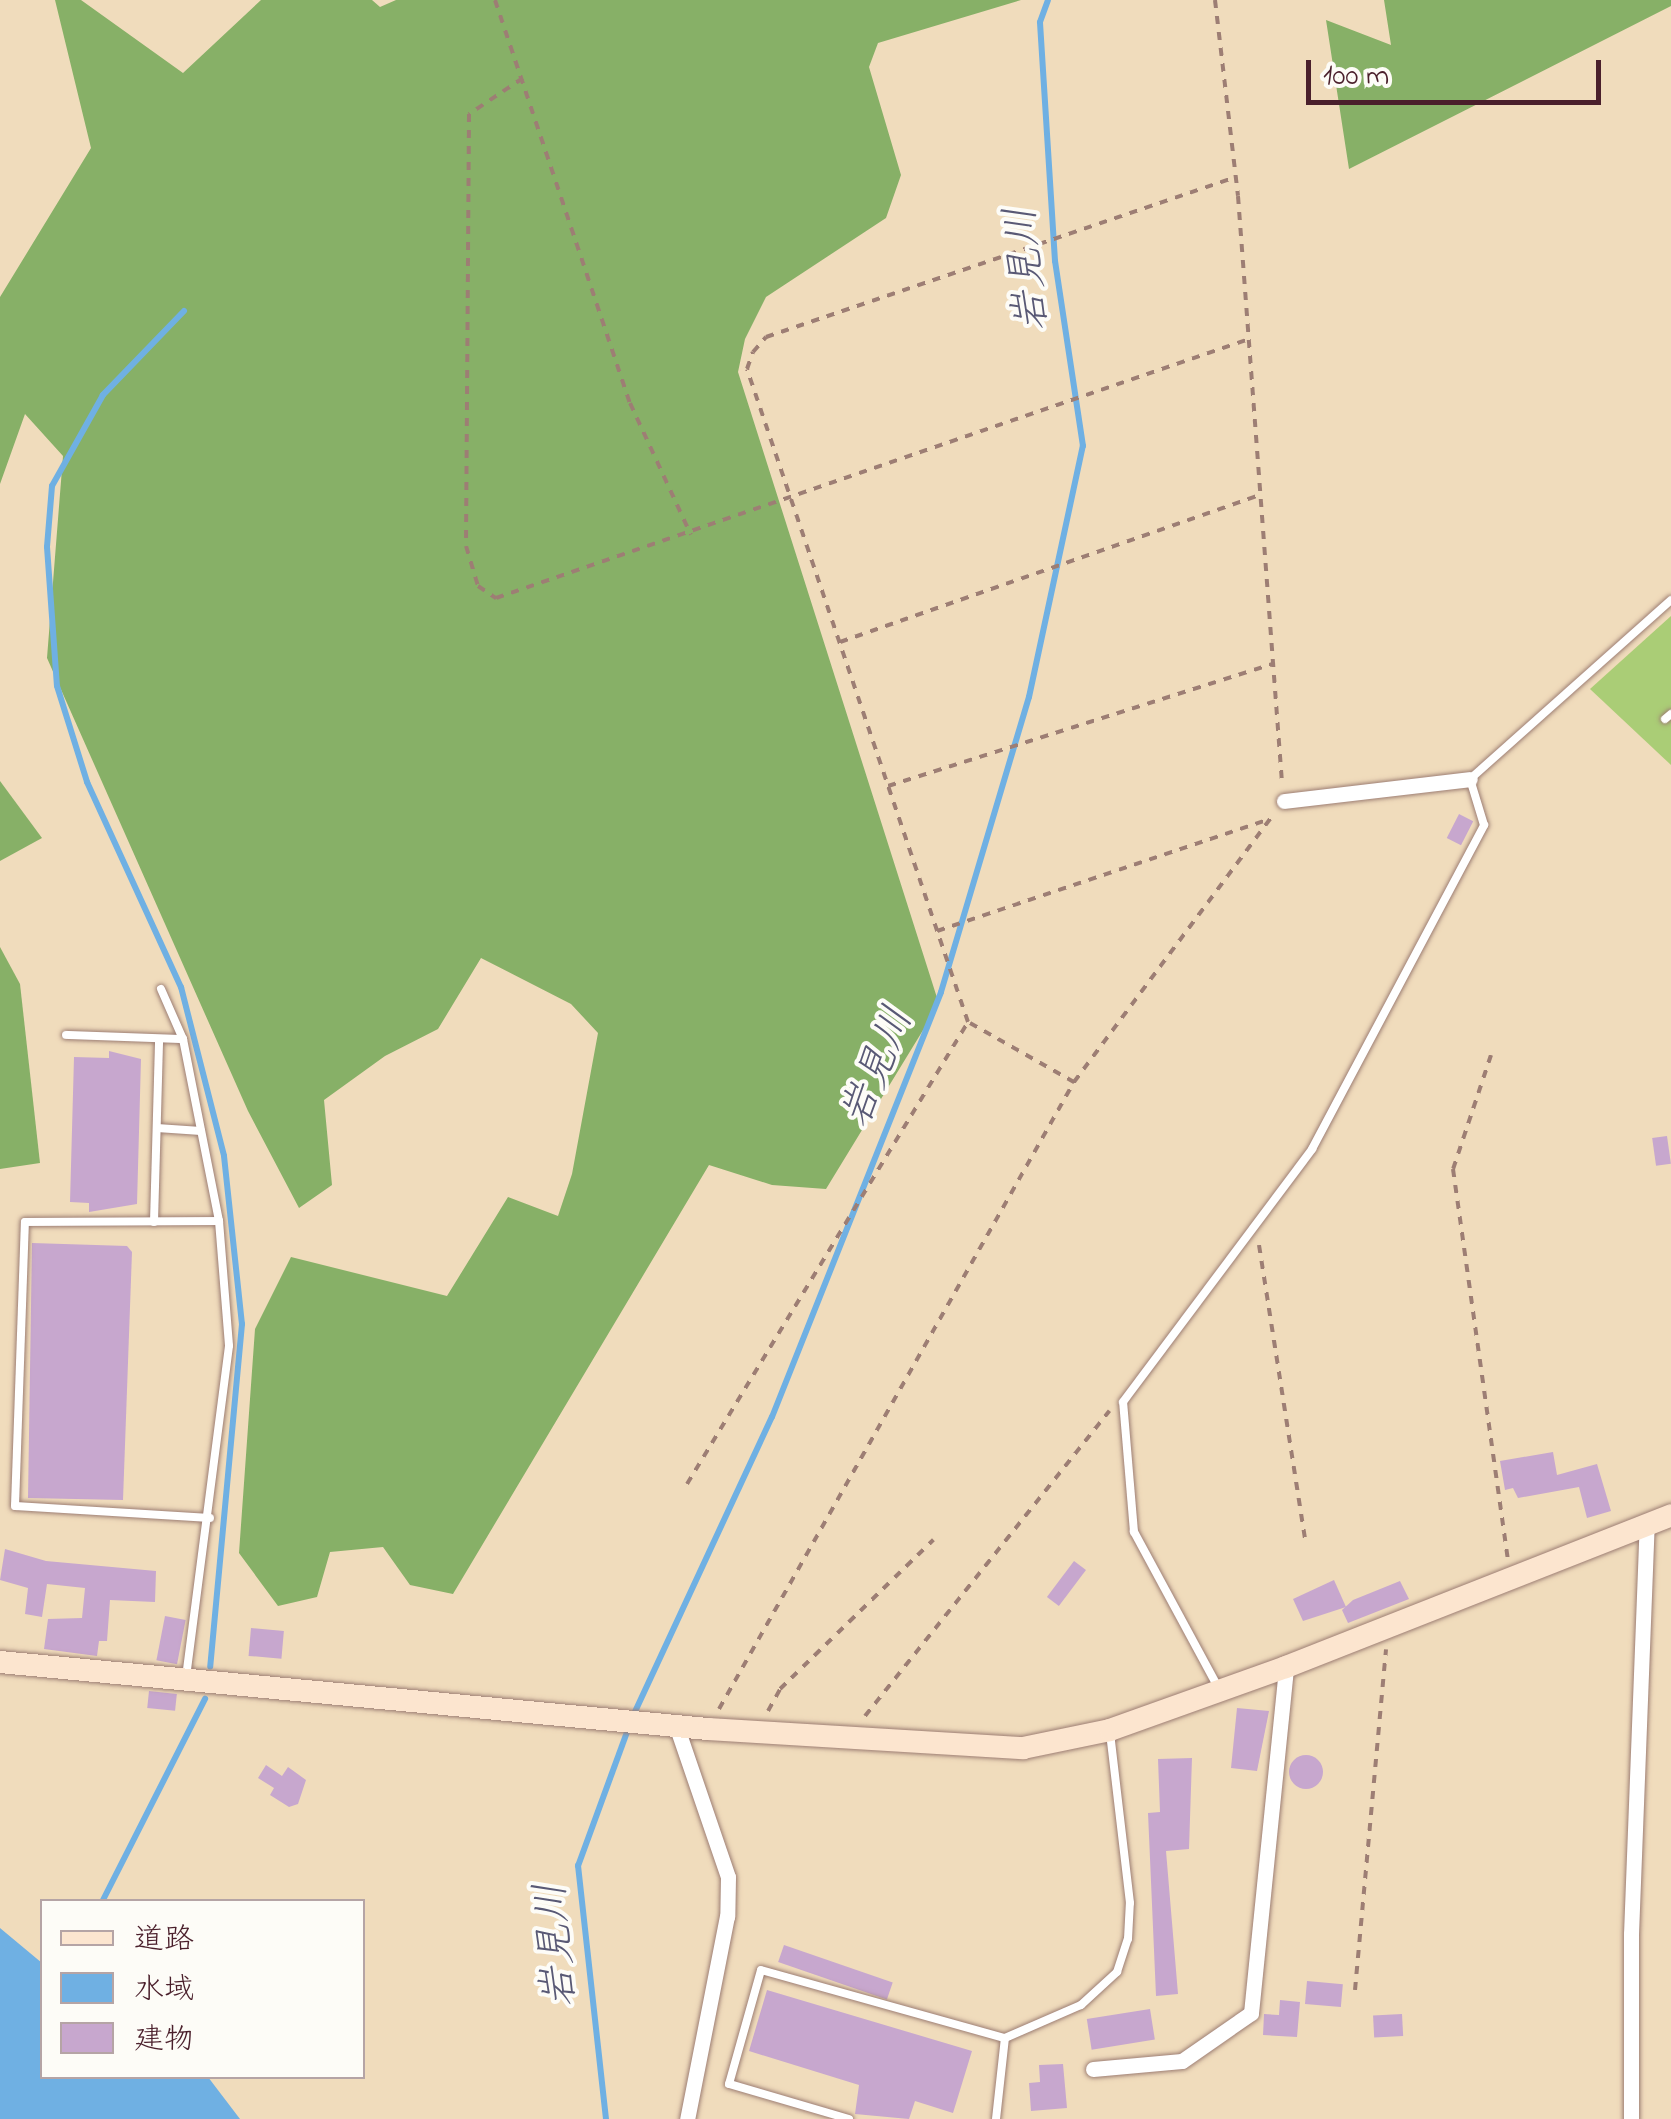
<!DOCTYPE html>
<meta charset="utf-8">
<style>
body{margin:0}
#map{position:relative;width:1671px;height:2119px;overflow:hidden;background:#f0dcbc;font-family:"Indie Flower","Klee One",sans-serif}
div>[style]{position:absolute}
.green>*{inset:0;background:#aacd76}
.forest>*{inset:0;background:#87b067}
.water>*{inset:0;background:#6fb0e3}
.stream>*{height:6px;margin:-3px;padding:0 3px;transform-origin:3px;border-radius:3px;background:#6fb0e3}
.building>*{inset:0;background:#c7a7ce;transform-origin:0 0}
.round{border-radius:50%}
.path>*{height:4px;margin-top:-2px;transform-origin:0;background:repeating-linear-gradient(90deg,#9d7e74 0 8px,transparent 0 16px)}
.roads{filter:drop-shadow(0 0 2px #9d7e74) drop-shadow(0 0 2px #9d7e74)}
.lane>*{height:8px;margin:-4px;padding:0 4px;transform-origin:4px;border-radius:4px;background:#fff}
.street>*{height:15px;margin:-7.5px;padding:0 7.5px;transform-origin:7.5px;border-radius:7.5px;background:#fff}
.secondary>*{height:22px;margin:-11px;padding:0 11px;transform-origin:11px;border-radius:11px;background:#fce5cf}
span{translate:-50% -50%;white-space:nowrap;text-align:center;line-height:1.15;-webkit-text-stroke:8px #fdfcf7;paint-order:stroke}
.water-label{font-size:42px;color:#595975;font-style:italic}
.legend{position:absolute;left:40px;top:1899px;width:325px;height:180px;box-sizing:border-box;background:#fdfcf7;border:2px solid #b5a4a5;margin:0;padding:12px 18px;list-style:none;font-size:30px;color:#4a1f2b}
.legend li{display:flex;align-items:center;gap:20px;height:50px}
.legend b{width:50px;border:2px solid #b5a4a5}
.scale{position:absolute;left:1306px;top:60px;width:295px;height:45px;box-sizing:border-box;border:5px solid #4a1f2b;border-top:0;padding-left:12px;font-size:30px;line-height:35px;white-space:nowrap;color:#4a1f2b;-webkit-text-stroke:8px #fdfcf7;paint-order:stroke}
</style>
<div id="map">
<div class="green">
<i style="clip-path:polygon(1671px 616px,1671px 765px,1590px 689px)"></i>
</div>
<div class="forest">
<i style="clip-path:polygon(55px 0,81px 0,183px 73px,261px 0,372px 0,380px 7px,396px 0,1021px 0,878px 43px,869px 67px,901px 175px,886px 218px,766px 297px,745px 339px,738px 372px,939px 1004px,826px 1189px,772px 1185px,709px 1165px,453px 1594px,410px 1585px,383px 1547px,330px 1552px,317px 1597px,278px 1606px,239px 1553px,255px 1329px,291px 1257px,447px 1296px,508px 1197px,558px 1216px,572px 1174px,598px 1033px,571px 1004px,481px 958px,438px 1029px,385px 1056px,324px 1100px,332px 1185px,299px 1208px,248px 1111px,47px 658px,63px 456px,25px 414px,0 484px,0 297px,91px 148px)"></i>
<i style="clip-path:polygon(1384px 0,1671px 0,1671px 6px,1349px 169px,1326px 20px,1391px 45px)"></i>
<i style="clip-path:polygon(0 781px,42px 838px,0 861px)"></i>
<i style="clip-path:polygon(0 947px,20px 984px,40px 1163px,0 1169px)"></i>
</div>
<div class="water">
<i style="clip-path:polygon(0 1928px,42px 1963px,42px 2076px,208px 2077px,240px 2119px,0 2119px)"></i>
</div>
<div class="stream">
<i style="left:184px;top:311px;width:117px;rotate:134deg"></i>
<i style="left:103px;top:395px;width:104px;rotate:119.3deg"></i>
<i style="left:52px;top:486px;width:61px;rotate:94.7deg"></i>
<i style="left:47px;top:547px;width:139px;rotate:85.9deg"></i>
<i style="left:57px;top:686px;width:101px;rotate:72.6deg"></i>
<i style="left:87px;top:782px;width:226px;rotate:65.4deg"></i>
<i style="left:181px;top:987px;width:174px;rotate:75.7deg"></i>
<i style="left:224px;top:1156px;width:169px;rotate:83.9deg"></i>
<i style="left:242px;top:1324px;width:344px;rotate:95.3deg"></i>
<i style="left:102px;top:1902px;width:228px;rotate:-63.1deg"></i>
<i style="left:606px;top:2119px;width:255px;rotate:-96.3deg"></i>
<i style="left:578px;top:1866px;width:160px;rotate:-69.9deg"></i>
<i style="left:633px;top:1716px;width:330px;rotate:-65.1deg"></i>
<i style="left:772px;top:1417px;width:457px;rotate:-68.3deg"></i>
<i style="left:941px;top:992px;width:308px;rotate:-73.4deg"></i>
<i style="left:1029px;top:697px;width:257px;rotate:-77.9deg"></i>
<i style="left:1083px;top:446px;width:187px;rotate:-98.6deg"></i>
<i style="left:1055px;top:261px;width:239px;rotate:-93.6deg"></i>
<i style="left:1040px;top:22px;width:23px;rotate:-70deg"></i>
</div>
<div class="building">
<i style="left:1459px;top:814px;width:16px;height:27px;rotate:27deg"></i>
<i style="clip-path:polygon(109px 1051px,141px 1059px,137px 1204px,89px 1212px,89px 1203px,70px 1202px,74px 1057px,109px 1058px)"></i>
<i style="left:1667px;top:1136px;width:28px;height:15px;rotate:82deg"></i>
<i style="clip-path:polygon(32px 1243px,127px 1246px,132px 1252px,123px 1500px,28px 1498px)"></i>
<i style="clip-path:polygon(1553px 1452px,1557px 1475px,1597px 1464px,1611px 1511px,1587px 1518px,1579px 1487px,1518px 1498px,1513px 1488px,1505px 1490px,1500px 1461px)"></i>
<i style="clip-path:polygon(5px 1549px,46px 1561px,156px 1571px,155px 1602px,110px 1600px,107px 1641px,99px 1641px,97px 1656px,44px 1649px,48px 1619px,82px 1618px,85px 1588px,47px 1584px,42px 1617px,25px 1614px,28px 1588px,0 1580px)"></i>
<i style="left:1074px;top:1561px;width:15px;height:45px;rotate:37deg"></i>
<i style="clip-path:polygon(1334px 1580px,1346px 1607px,1303px 1621px,1293px 1599px)"></i>
<i style="clip-path:polygon(1400px 1581px,1409px 1599px,1348px 1623px,1342px 1610px,1353px 1600px)"></i>
<i style="left:165px;top:1616px;width:21px;height:45px;rotate:11deg"></i>
<i style="left:251px;top:1628px;width:33px;height:28px;rotate:5deg"></i>
<i style="left:149px;top:1691px;width:28px;height:17px;rotate:6deg"></i>
<i style="clip-path:polygon(1237px 1708px,1269px 1711px,1257px 1771px,1231px 1768px)"></i>
<i class="round" style="left:1289px;top:1755px;width:34px;height:34px"></i>
<i style="clip-path:polygon(1192px 1758px,1189px 1849px,1166px 1851px,1178px 1994px,1156px 1996px,1148px 1813px,1160px 1812px,1158px 1759px)"></i>
<i style="clip-path:polygon(266px 1765px,282px 1776px,288px 1767px,306px 1780px,298px 1804px,289px 1807px,270px 1795px,274px 1788px,258px 1778px)"></i>
<i style="left:784px;top:1945px;width:115px;height:18px;rotate:19deg"></i>
<i style="left:1307px;top:1981px;width:36px;height:23px;rotate:5deg"></i>
<i style="clip-path:polygon(767px 1990px,972px 2051px,953px 2113px,915px 2101px,909px 2119px,855px 2114px,859px 2085px,749px 2051px)"></i>
<i style="clip-path:polygon(1280px 2000px,1300px 2002px,1297px 2037px,1263px 2035px,1264px 2014px,1279px 2015px)"></i>
<i style="left:1150px;top:2009px;width:31px;height:64px;rotate:81deg"></i>
<i style="left:1402px;top:2014px;width:22px;height:29px;rotate:87deg"></i>
<i style="clip-path:polygon(1063px 2064px,1067px 2108px,1031px 2111px,1029px 2083px,1040px 2082px,1039px 2065px)"></i>
</div>
<div class="path">
<i style="left:495px;top:0;width:425px;rotate:71.5deg"></i>
<i style="left:630px;top:403px;width:145px;rotate:65.2deg"></i>
<i style="left:1215px;top:0;width:197px;rotate:83.3deg"></i>
<i style="left:1238px;top:196px;width:588px;rotate:85.71deg"></i>
<i style="left:523px;top:78px;width:65px;rotate:146.3deg"></i>
<i style="left:469px;top:114px;width:432px;rotate:90.4deg"></i>
<i style="left:466px;top:546px;width:42px;rotate:73.3deg"></i>
<i style="left:478px;top:586px;width:22px;rotate:34deg"></i>
<i style="left:496px;top:598px;width:796px;rotate:-18.98deg"></i>
<i style="left:840px;top:642px;width:445px;rotate:-19.3deg"></i>
<i style="left:888px;top:786px;width:404px;rotate:-17.6deg"></i>
<i style="left:937px;top:931px;width:350px;rotate:-18.6deg"></i>
<i style="left:970px;top:1023px;width:120px;rotate:29.6deg"></i>
<i style="left:1491px;top:1055px;width:120px;rotate:108.4deg"></i>
<i style="left:1453px;top:1169px;width:395px;rotate:82deg"></i>
<i style="left:1259px;top:1245px;width:297px;rotate:81.1deg"></i>
<i style="left:687px;top:1484px;width:541px;rotate:-58.69deg"></i>
<i style="left:968px;top:1022px;width:689px;rotate:-108.7deg"></i>
<i style="left:747px;top:369px;width:18px;rotate:-71deg"></i>
<i style="left:753px;top:352px;width:20px;rotate:-49deg"></i>
<i style="left:766px;top:337px;width:496px;rotate:-18.8deg"></i>
<i style="left:719px;top:1709px;width:721px;rotate:-60.48deg"></i>
<i style="left:1074px;top:1082px;width:334px;rotate:-53.3deg"></i>
<i style="left:768px;top:1711px;width:25px;rotate:-61deg"></i>
<i style="left:780px;top:1689px;width:214px;rotate:-44.2deg"></i>
<i style="left:865px;top:1716px;width:391px;rotate:-51.3deg"></i>
<i style="left:1355px;top:1990px;width:342px;rotate:-84.8deg"></i>
</div>
<div class="roads">
<div class="lane">
<i style="left:1665px;top:719px;width:8px;rotate:-40deg"></i>
<i style="left:161px;top:989px;width:55px;rotate:66.3deg"></i>
<i style="left:183px;top:1039px;width:186px;rotate:78.8deg"></i>
<i style="left:219px;top:1221px;width:125px;rotate:85.4deg"></i>
<i style="left:229px;top:1346px;width:335px;rotate:97.4deg"></i>
<i style="left:66px;top:1035px;width:117px;rotate:2deg"></i>
<i style="left:157px;top:1128px;width:44px;rotate:3.9deg"></i>
<i style="left:154px;top:1222px;width:183px;rotate:-88.4deg"></i>
<i style="left:210px;top:1518px;width:195px;rotate:-176.5deg"></i>
<i style="left:15px;top:1506px;width:284px;rotate:-88deg"></i>
<i style="left:25px;top:1222px;width:194px;rotate:-0.3deg"></i>
<i style="left:1219px;top:1689px;width:179px;rotate:-118.4deg"></i>
<i style="left:1134px;top:1532px;width:130px;rotate:-94.8deg"></i>
<i style="left:1123px;top:1402px;width:316px;rotate:-53.2deg"></i>
<i style="left:1312px;top:1149px;width:367px;rotate:-62deg"></i>
<i style="left:1484px;top:825px;width:48px;rotate:-106.9deg"></i>
<i style="left:1470px;top:779px;width:269px;rotate:-41.7deg"></i>
<i style="left:849px;top:2119px;width:125px;rotate:-163.7deg"></i>
<i style="left:729px;top:2084px;width:118px;rotate:-74.3deg"></i>
<i style="left:761px;top:1970px;width:253px;rotate:15.6deg"></i>
<i style="left:1005px;top:2038px;width:83px;rotate:-23.5deg"></i>
<i style="left:1081px;top:2005px;width:49px;rotate:-42.5deg"></i>
<i style="left:1117px;top:1972px;width:35px;rotate:-72deg"></i>
<i style="left:1128px;top:1939px;width:36px;rotate:-87deg"></i>
<i style="left:1130px;top:1903px;width:171px;rotate:-96.7deg"></i>
<i style="left:996px;top:2119px;width:81px;rotate:-83.7deg"></i>
</div>
<div class="street">
<i style="left:1284px;top:801px;width:187px;rotate:-6.7deg"></i>
<i style="left:676px;top:1725px;width:161px;rotate:71.1deg"></i>
<i style="left:728px;top:1877px;width:39px;rotate:91deg"></i>
<i style="left:727px;top:1916px;width:207px;rotate:101.1deg"></i>
<i style="left:1093px;top:2069px;width:89px;rotate:-5.1deg"></i>
<i style="left:1182px;top:2061px;width:84px;rotate:-34.8deg"></i>
<i style="left:1251px;top:2013px;width:348px;rotate:-84.2deg"></i>
<i style="left:1631px;top:2119px;width:185px;rotate:-90deg"></i>
<i style="left:1631px;top:1934px;width:409px;rotate:-87.8deg"></i>
</div>
<div class="secondary">
<i style="left:0;top:1662px;width:711px;rotate:5.41deg"></i>
<i style="left:708px;top:1729px;width:316px;rotate:3.5deg"></i>
<i style="left:1023px;top:1748px;width:89px;rotate:-11.7deg"></i>
<i style="left:1110px;top:1730px;width:187px;rotate:-19.7deg"></i>
<i style="left:1286px;top:1667px;width:414px;rotate:-21.5deg"></i>
</div>
</div>
<div class="water-label">
<span style="left:1029px;top:269px;rotate:-96deg">岩見川</span>
<span style="left:879px;top:1068px;rotate:-68deg">岩見川</span>
<span style="left:558px;top:1945px;rotate:-95deg">岩見川</span>
</div>
<ul class="legend">
<li><b style="height:12px;background:#fce5cf"></b>道路</li>
<li><b style="height:28px;background:#6fb0e3"></b>水域</li>
<li><b style="height:28px;background:#c7a7ce"></b>建物</li>
</ul>
<div class="scale">100 m</div>
</div>
